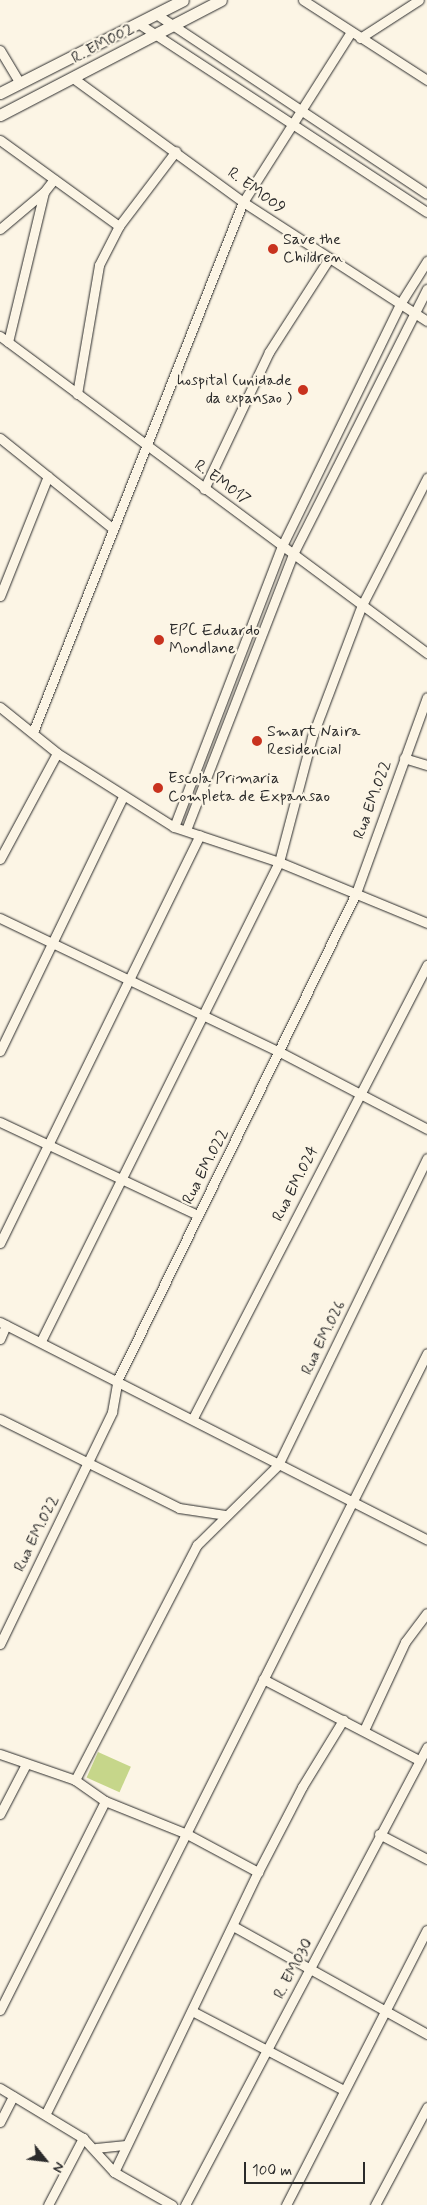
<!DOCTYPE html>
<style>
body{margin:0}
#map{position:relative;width:427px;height:2205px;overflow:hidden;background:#fcf5e5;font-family:Mynerve,sans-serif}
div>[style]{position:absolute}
.green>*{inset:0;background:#c6d68a;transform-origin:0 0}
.roads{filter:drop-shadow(0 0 1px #2b2b2b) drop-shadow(0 0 1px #2b2b2b)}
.minor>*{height:9px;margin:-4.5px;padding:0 4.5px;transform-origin:4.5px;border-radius:4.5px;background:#fcf5e5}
.tertiary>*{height:11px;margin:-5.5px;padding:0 5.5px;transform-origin:5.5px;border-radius:5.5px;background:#fcf5e5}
.dots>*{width:14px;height:14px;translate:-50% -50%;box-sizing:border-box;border:2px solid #fcf5e5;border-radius:50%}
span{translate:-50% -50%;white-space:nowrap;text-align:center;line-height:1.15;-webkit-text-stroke:4.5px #fcf5e5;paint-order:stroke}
.street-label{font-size:16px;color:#2b2b2b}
.poi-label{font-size:16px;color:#2b2b2b}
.left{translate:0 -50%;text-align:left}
.right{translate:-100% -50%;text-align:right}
.north{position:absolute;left:20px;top:2135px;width:50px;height:50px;-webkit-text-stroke:4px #fcf5e5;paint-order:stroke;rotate:119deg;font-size:14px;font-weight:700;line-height:20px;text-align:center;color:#2b2b2b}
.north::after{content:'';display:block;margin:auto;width:18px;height:22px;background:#2b2b2b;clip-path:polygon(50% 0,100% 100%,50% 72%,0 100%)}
.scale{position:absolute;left:244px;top:2162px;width:121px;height:22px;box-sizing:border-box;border:2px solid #2b2b2b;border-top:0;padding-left:6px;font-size:15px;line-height:18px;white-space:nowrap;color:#2b2b2b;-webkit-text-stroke:4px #fcf5e5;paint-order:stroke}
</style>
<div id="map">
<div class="green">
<i style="left:98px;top:1752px;width:36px;height:28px;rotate:24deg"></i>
</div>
<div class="roads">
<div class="minor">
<i style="left:303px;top:0;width:148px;rotate:32.8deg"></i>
<i style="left:156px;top:14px;width:325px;rotate:33.6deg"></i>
<i style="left:138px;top:23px;width:345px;rotate:33.2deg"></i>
<i style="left:360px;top:38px;width:70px;rotate:-32.8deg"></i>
<i style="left:0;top:50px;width:37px;rotate:59deg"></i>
<i style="left:73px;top:78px;width:210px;rotate:36.1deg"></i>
<i style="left:243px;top:202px;width:219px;rotate:32.9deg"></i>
<i style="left:0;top:140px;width:147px;rotate:35.9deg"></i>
<i style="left:0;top:229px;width:57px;rotate:-40.1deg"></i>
<i style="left:0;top:336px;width:532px;rotate:36.59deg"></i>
<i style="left:8px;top:342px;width:154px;rotate:-76.5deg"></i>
<i style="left:44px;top:192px;width:16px;rotate:-52deg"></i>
<i style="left:77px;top:394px;width:131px;rotate:-80.3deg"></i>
<i style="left:99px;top:265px;width:44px;rotate:-62.9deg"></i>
<i style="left:119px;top:226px;width:94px;rotate:-52.8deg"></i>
<i style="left:0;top:438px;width:145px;rotate:38.8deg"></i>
<i style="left:204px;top:489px;width:152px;rotate:-64.6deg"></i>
<i style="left:269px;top:352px;width:109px;rotate:-57.3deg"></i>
<i style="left:0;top:596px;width:129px;rotate:-68.2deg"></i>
<i style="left:0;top:707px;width:73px;rotate:38.9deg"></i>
<i style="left:57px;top:753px;width:138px;rotate:32.3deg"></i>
<i style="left:174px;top:827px;width:111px;rotate:18.4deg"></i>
<i style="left:279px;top:862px;width:160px;rotate:22.4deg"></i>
<i style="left:33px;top:732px;width:570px;rotate:-68.39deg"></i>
<i style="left:243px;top:202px;width:201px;rotate:-57.6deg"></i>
<i style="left:404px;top:758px;width:24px;rotate:17deg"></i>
<i style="left:174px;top:827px;width:301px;rotate:-69deg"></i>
<i style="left:282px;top:546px;width:269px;rotate:-64deg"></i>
<i style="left:400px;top:304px;width:51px;rotate:-57.9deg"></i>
<i style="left:186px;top:830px;width:296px;rotate:-68.8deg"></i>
<i style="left:293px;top:554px;width:297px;rotate:-63.2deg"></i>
<i style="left:0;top:859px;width:120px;rotate:-61.7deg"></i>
<i style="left:0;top:918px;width:310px;rotate:25.6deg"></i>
<i style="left:280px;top:1052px;width:166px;rotate:27.6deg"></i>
<i style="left:0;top:1051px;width:282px;rotate:-64.2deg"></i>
<i style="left:0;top:1122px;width:219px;rotate:25.2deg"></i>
<i style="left:0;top:1243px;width:454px;rotate:-63.9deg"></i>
<i style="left:0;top:1322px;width:479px;rotate:27deg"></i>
<i style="left:0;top:1339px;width:15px;rotate:-67deg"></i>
<i style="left:41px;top:1341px;width:535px;rotate:-63.58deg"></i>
<i style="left:279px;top:862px;width:129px;rotate:-75.2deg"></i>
<i style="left:312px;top:737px;width:141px;rotate:-69.3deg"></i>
<i style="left:362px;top:605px;width:143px;rotate:-62.9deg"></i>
<i style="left:193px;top:1418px;width:510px;rotate:-62.68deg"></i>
<i style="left:0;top:1419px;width:200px;rotate:26.4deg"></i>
<i style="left:179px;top:1508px;width:48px;rotate:8.5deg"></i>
<i style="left:0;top:1644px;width:258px;rotate:-64.2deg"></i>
<i style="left:112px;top:1412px;width:34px;rotate:-80deg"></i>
<i style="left:118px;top:1379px;width:541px;rotate:-63.91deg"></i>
<i style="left:356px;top:893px;width:208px;rotate:-70.1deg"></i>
<i style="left:263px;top:1679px;width:174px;rotate:27.5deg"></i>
<i style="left:364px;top:1730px;width:97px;rotate:-65deg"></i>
<i style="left:405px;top:1642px;width:36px;rotate:-53deg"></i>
<i style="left:0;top:1754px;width:79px;rotate:19.1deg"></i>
<i style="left:75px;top:1780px;width:37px;rotate:35deg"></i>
<i style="left:105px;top:1801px;width:88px;rotate:21.9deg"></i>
<i style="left:187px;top:1834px;width:81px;rotate:28.2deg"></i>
<i style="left:75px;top:1780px;width:265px;rotate:-62.6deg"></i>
<i style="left:197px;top:1545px;width:114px;rotate:-44.6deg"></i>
<i style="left:278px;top:1465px;width:341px;rotate:-64.1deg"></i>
<i style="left:0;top:1814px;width:56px;rotate:-62.5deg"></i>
<i style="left:379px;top:1834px;width:54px;rotate:27.5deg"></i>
<i style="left:233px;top:1926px;width:222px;rotate:29.1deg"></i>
<i style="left:0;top:2010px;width:234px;rotate:-63.3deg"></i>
<i style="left:192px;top:2011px;width:171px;rotate:27.5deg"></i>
<i style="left:0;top:2088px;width:97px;rotate:31.1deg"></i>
<i style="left:83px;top:2138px;width:46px;rotate:47.6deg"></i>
<i style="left:114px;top:2172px;width:67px;rotate:29.6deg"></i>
<i style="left:46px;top:2113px;width:850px;rotate:-63.37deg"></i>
<i style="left:0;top:2122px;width:29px;rotate:-63deg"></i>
<i style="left:96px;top:2148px;width:30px;rotate:-6deg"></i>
<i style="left:114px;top:2172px;width:333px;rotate:-64.4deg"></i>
<i style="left:258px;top:1872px;width:96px;rotate:-62.6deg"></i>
<i style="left:302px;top:1787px;width:79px;rotate:-58.5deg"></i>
<i style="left:48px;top:2205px;width:76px;rotate:-62.4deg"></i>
<i style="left:185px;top:2205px;width:518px;rotate:-62.15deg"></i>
<i style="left:286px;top:2205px;width:309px;rotate:-62.9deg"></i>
<i style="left:375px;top:2205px;width:111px;rotate:-62deg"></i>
</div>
<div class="tertiary">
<i style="left:0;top:93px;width:205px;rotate:-26.9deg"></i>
<i style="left:0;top:115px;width:249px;rotate:-27.5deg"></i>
</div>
</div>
<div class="dots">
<i style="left:273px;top:249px;background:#c8321e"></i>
<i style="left:303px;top:390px;background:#c8321e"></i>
<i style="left:159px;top:640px;background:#c8321e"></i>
<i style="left:257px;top:741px;background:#c8321e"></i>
<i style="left:158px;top:788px;background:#c8321e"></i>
</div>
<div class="street-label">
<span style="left:103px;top:44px;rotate:-28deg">R. EM002</span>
<span style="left:256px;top:191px;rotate:36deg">R. EM009</span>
<span style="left:222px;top:483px;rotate:36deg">R. EM017</span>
<span style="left:373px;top:800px;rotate:-70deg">Rua EM.022</span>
<span style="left:206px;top:1167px;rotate:-63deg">Rua EM.022</span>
<span style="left:296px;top:1184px;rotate:-63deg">Rua EM.024</span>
<span style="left:324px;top:1338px;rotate:-64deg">Rua EM.026</span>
<span style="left:37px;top:1534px;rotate:-64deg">Rua EM.022</span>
<span style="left:294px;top:1969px;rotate:-62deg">R. EM030</span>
</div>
<div class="poi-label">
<span class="left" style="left:283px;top:249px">Save the<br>Children</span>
<span class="right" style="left:292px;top:390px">hospital (unidade<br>da expansao )</span>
<span class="left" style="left:169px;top:640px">EPC Eduardo<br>Mondlane</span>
<span class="left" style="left:267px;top:741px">Smart Naira<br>Residencial</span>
<span class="left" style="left:168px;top:788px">Escola Primaria<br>Completa de Expansao</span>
</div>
<div class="north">N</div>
<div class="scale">100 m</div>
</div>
